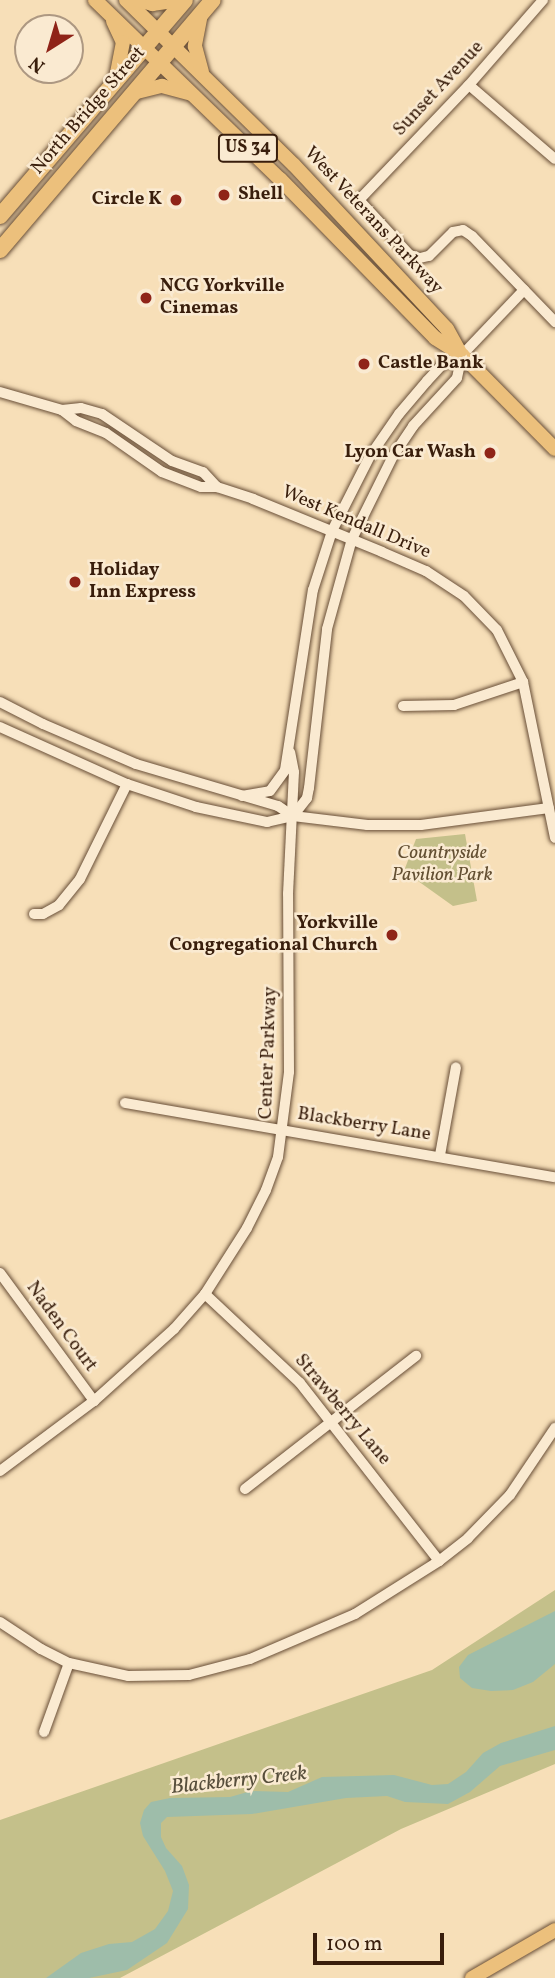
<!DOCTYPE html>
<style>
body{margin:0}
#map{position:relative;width:555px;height:1978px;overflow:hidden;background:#f7dfb8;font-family:Vollkorn,serif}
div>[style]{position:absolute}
.green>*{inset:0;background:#c4c08a}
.water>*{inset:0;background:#9ebdaa}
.roads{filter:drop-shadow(0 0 2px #684e37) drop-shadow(0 0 2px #684e37)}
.minor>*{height:10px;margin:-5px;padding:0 5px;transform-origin:5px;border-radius:5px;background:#faead1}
.major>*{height:14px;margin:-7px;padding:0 7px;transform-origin:7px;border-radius:7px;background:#ecc07c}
.highway>*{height:16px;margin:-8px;padding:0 8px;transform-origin:8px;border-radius:8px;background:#ecc07c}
.dots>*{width:19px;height:19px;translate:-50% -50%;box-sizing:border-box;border:4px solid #faead1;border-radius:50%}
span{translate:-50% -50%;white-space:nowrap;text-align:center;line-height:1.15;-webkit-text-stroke:5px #faead1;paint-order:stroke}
.shield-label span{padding:2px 5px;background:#faead1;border:2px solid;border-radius:5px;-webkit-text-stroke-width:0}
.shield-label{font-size:18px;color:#391e0c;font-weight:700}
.street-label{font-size:19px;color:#391e0c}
.poi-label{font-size:19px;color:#391e0c;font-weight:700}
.left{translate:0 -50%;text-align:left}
.right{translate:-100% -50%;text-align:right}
.park-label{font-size:19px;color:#634f32;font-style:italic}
.water-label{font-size:21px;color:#574e3b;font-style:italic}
.north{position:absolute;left:14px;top:14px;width:70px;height:70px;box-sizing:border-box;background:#faead1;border:2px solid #ad9882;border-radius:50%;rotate:217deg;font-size:19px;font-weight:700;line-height:28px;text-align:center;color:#391e0c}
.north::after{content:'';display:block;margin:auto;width:24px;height:32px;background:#8f2418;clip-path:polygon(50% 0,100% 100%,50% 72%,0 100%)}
.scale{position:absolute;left:313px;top:1933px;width:131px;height:32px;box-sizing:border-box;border:4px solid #391e0c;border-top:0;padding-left:9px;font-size:21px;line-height:24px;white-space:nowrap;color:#391e0c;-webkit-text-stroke:5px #faead1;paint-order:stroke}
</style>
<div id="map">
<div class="green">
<i style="clip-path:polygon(465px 834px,477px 901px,453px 906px,404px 871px,416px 839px)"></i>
<i style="clip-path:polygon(555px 1590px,555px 1764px,401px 1829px,120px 1978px,0 1978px,0 1820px,432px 1670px)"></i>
</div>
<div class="water">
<i style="clip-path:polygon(555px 1611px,555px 1664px,533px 1682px,513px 1690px,491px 1691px,472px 1688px,460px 1678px,459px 1667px,468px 1655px)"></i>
<i style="clip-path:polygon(555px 1726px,555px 1750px,500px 1766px,470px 1792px,448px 1804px,405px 1802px,387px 1796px,346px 1798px,252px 1814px,167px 1817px,161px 1823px,161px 1837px,166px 1848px,182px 1866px,189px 1885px,188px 1909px,167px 1943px,127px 1970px,89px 1978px,46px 1978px,81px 1953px,109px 1944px,132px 1942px,155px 1929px,168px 1911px,173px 1891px,165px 1871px,143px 1836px,140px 1823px,144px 1810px,151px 1802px,170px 1798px,230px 1797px,251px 1791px,288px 1792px,322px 1777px,394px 1775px,432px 1785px,448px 1784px,466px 1772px,483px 1753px,501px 1743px)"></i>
</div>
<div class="roads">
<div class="minor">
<i style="left:543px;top:0;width:114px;rotate:131.1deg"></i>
<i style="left:468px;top:86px;width:158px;rotate:133.7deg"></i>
<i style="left:359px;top:200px;width:75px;rotate:47.2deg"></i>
<i style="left:410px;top:255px;width:10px;rotate:17deg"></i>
<i style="left:420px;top:258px;width:9px;rotate:-13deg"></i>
<i style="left:429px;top:256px;width:34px;rotate:-45deg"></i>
<i style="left:453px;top:232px;width:10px;rotate:-11deg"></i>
<i style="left:463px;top:230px;width:11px;rotate:34deg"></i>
<i style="left:472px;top:236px;width:120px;rotate:46deg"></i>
<i style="left:469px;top:85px;width:113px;rotate:40.7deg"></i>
<i style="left:0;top:392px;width:65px;rotate:16.2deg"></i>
<i style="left:62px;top:410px;width:19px;rotate:-6deg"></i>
<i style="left:81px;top:408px;width:22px;rotate:16deg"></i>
<i style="left:102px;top:414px;width:84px;rotate:33.9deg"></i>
<i style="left:172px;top:461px;width:33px;rotate:20deg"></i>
<i style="left:203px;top:472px;width:21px;rotate:47deg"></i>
<i style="left:62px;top:410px;width:18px;rotate:38deg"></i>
<i style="left:76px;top:421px;width:32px;rotate:22deg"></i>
<i style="left:106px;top:433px;width:68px;rotate:34.9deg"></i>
<i style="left:162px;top:472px;width:42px;rotate:21deg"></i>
<i style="left:201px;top:487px;width:16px"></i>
<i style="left:217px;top:487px;width:38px;rotate:18deg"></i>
<i style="left:253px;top:499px;width:139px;rotate:22.3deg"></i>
<i style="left:382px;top:552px;width:48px;rotate:23.4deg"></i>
<i style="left:426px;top:571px;width:45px;rotate:33.3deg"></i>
<i style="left:464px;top:596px;width:47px;rotate:45.9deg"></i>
<i style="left:497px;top:630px;width:58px;rotate:63.4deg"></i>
<i style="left:523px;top:682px;width:159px;rotate:78.4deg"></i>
<i style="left:0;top:702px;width:48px;rotate:27.1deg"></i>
<i style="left:43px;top:724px;width:101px;rotate:23.3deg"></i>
<i style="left:136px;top:764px;width:148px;rotate:16.5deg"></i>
<i style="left:278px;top:806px;width:18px;rotate:34deg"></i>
<i style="left:403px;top:706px;width:51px;rotate:-1.1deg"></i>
<i style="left:454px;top:705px;width:73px;rotate:-18.4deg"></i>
<i style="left:0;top:727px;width:139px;rotate:24.2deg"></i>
<i style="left:127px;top:784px;width:73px;rotate:18.4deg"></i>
<i style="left:196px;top:807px;width:73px;rotate:11.9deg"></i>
<i style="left:267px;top:822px;width:27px;rotate:-13deg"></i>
<i style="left:293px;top:816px;width:75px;rotate:6.9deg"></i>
<i style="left:367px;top:825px;width:54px"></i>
<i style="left:421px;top:825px;width:129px;rotate:-7.6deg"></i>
<i style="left:242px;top:796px;width:28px;rotate:-10deg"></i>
<i style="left:270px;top:791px;width:26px;rotate:-54deg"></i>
<i style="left:285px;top:770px;width:182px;rotate:-81.2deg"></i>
<i style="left:313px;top:590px;width:62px;rotate:-72.1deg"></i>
<i style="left:332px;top:531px;width:84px;rotate:-63.1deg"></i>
<i style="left:370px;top:456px;width:51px;rotate:-55.4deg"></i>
<i style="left:399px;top:414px;width:43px;rotate:-49.7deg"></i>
<i style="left:427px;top:381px;width:22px;rotate:-47deg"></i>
<i style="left:442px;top:365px;width:22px;rotate:-27deg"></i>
<i style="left:462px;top:355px;width:90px;rotate:-46.4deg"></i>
<i style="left:293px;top:816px;width:23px;rotate:-52deg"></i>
<i style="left:307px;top:798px;width:10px;rotate:-79deg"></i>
<i style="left:309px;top:788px;width:160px;rotate:-83.5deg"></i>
<i style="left:327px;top:629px;width:93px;rotate:-74.5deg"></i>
<i style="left:352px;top:539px;width:93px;rotate:-63.7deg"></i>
<i style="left:393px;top:456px;width:36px;rotate:-56deg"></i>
<i style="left:413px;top:426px;width:65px;rotate:-47.5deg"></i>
<i style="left:457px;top:378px;width:24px;rotate:-78deg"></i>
<i style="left:34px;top:914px;width:9px"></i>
<i style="left:43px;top:914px;width:18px;rotate:-29deg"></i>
<i style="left:59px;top:905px;width:33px;rotate:-51deg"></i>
<i style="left:80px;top:879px;width:106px;rotate:-63.7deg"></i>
<i style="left:125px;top:1103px;width:436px;rotate:9.8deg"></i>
<i style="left:440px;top:1155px;width:89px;rotate:-79.7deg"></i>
<i style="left:0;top:1273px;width:159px;rotate:53.7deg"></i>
<i style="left:205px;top:1294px;width:130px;rotate:43.1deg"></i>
<i style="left:300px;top:1383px;width:226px;rotate:52deg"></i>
<i style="left:0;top:1471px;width:117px;rotate:-36.7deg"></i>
<i style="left:94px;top:1401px;width:108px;rotate:-42deg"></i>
<i style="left:174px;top:1329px;width:47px;rotate:-48.5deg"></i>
<i style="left:205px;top:1294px;width:78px;rotate:-57.5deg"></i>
<i style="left:247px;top:1228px;width:42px;rotate:-63.4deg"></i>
<i style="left:266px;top:1190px;width:35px;rotate:-70deg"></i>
<i style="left:278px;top:1157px;width:86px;rotate:-82.6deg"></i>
<i style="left:289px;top:1072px;width:178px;rotate:-90.3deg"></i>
<i style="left:288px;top:894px;width:122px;rotate:-87.2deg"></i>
<i style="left:294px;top:772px;width:20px;rotate:-101deg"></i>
<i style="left:245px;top:1489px;width:217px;rotate:-37.9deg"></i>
<i style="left:0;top:1622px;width:49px;rotate:33.4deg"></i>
<i style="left:41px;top:1649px;width:31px;rotate:27deg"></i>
<i style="left:69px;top:1663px;width:60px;rotate:12.4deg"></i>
<i style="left:128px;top:1676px;width:61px;rotate:-0.9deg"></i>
<i style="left:189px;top:1675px;width:63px;rotate:-14.7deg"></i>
<i style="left:250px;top:1659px;width:114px;rotate:-23.2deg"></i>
<i style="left:355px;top:1614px;width:99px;rotate:-32.2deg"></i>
<i style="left:439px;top:1561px;width:37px;rotate:-38deg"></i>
<i style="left:468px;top:1538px;width:60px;rotate:-45.7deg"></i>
<i style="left:510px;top:1495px;width:81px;rotate:-56.1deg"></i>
<i style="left:44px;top:1732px;width:73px;rotate:-70.1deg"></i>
</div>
<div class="major">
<i style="left:95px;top:0;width:257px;rotate:44.1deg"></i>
<i style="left:280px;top:179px;width:222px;rotate:45.7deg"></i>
<i style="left:435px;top:338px;width:32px;rotate:32deg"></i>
<i style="left:462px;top:355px;width:132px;rotate:45.3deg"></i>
<i style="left:126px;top:0;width:235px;rotate:44.5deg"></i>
<i style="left:294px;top:165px;width:224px;rotate:47deg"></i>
<i style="left:447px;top:329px;width:25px;rotate:61deg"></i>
<i style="left:138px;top:0;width:15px;rotate:16deg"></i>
<i style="left:152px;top:4px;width:30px;rotate:-8deg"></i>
<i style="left:201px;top:14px;width:33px;rotate:101deg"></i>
<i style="left:195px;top:46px;width:27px;rotate:75deg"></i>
<i style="left:113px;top:21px;width:23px;rotate:65deg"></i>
<i style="left:123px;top:42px;width:37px;rotate:101deg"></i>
<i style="left:133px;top:93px;width:30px;rotate:-14deg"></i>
<i style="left:162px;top:86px;width:30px;rotate:15deg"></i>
<i style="left:472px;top:1978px;width:96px;rotate:-30deg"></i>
</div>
<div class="highway">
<i style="left:0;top:216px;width:284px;rotate:-49.4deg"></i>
<i style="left:0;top:250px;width:328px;rotate:-49.6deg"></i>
</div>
</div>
<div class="dots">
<i style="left:224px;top:195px;background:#8f2418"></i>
<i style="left:176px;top:200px;background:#8f2418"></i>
<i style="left:146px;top:298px;background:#8f2418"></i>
<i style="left:364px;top:364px;background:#8f2418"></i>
<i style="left:490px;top:453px;background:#8f2418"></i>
<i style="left:75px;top:582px;background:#8f2418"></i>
<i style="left:392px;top:935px;background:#8f2418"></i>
</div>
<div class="shield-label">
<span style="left:248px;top:148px">US 34</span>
</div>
<div class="street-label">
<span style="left:439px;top:89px;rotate:-47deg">Sunset Avenue</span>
<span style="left:89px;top:111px;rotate:-49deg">North Bridge Street</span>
<span style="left:373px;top:221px;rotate:47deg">West Veterans Parkway</span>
<span style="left:356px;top:523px;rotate:23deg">West Kendall Drive</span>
<span style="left:269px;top:1053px;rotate:-88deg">Center Parkway</span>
<span style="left:364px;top:1125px;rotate:9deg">Blackberry Lane</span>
<span style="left:61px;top:1327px;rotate:54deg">Naden Court</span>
<span style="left:342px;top:1410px;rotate:50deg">Strawberry Lane</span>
</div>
<div class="poi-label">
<span class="left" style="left:238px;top:195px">Shell</span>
<span class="right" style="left:162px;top:200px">Circle K</span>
<span class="left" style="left:160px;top:298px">NCG Yorkville<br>Cinemas</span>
<span class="left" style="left:378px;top:364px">Castle Bank</span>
<span class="right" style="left:476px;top:453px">Lyon Car Wash</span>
<span class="left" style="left:89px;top:582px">Holiday<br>Inn Express</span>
<span class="right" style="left:378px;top:935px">Yorkville<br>Congregational Church</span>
</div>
<div class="park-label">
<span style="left:442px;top:865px">Countryside<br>Pavilion Park</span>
</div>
<div class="water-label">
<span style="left:239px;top:1781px;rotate:-6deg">Blackberry Creek</span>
</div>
<div class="north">N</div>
<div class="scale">100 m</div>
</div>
